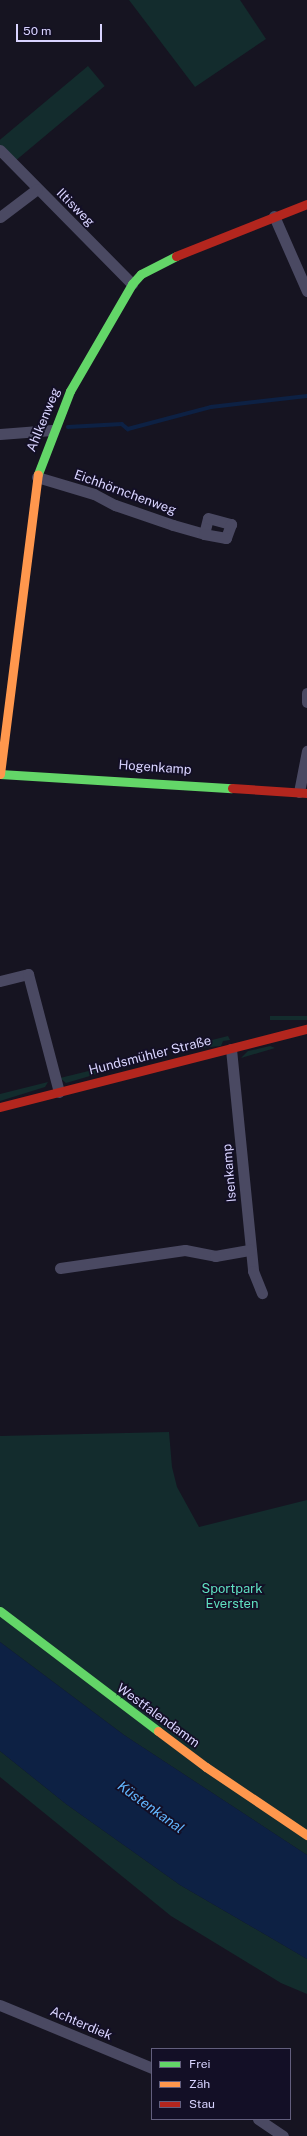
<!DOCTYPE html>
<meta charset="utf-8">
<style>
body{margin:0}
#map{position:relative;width:307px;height:2136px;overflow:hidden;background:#161421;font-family:"Public Sans",sans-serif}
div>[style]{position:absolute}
.green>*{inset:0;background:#132c2d;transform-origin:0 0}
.water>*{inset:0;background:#0d2144}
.stream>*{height:3.5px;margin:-1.75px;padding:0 1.75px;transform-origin:1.75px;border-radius:1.75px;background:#0d2144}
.street>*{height:11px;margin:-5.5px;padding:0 5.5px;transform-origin:5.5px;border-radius:5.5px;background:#4a4962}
.fast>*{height:9px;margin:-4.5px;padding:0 4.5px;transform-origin:4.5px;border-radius:4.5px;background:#63d668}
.slow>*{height:9px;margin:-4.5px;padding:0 4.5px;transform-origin:4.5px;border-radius:4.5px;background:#ff974d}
.jam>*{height:9px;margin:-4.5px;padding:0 4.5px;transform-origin:4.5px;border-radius:4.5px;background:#b3261e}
span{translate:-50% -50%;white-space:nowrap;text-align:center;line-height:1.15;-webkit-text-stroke:3.5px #130f26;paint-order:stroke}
.street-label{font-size:13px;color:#d9d4ff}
.park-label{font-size:13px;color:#5fe0c0}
.water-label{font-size:14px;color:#62b6ff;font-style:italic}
.legend{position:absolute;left:151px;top:2048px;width:140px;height:72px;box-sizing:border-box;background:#130f26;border:1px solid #625e7d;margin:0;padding:5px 7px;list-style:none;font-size:12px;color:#d9d4ff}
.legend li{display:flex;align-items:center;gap:8px;height:20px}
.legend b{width:20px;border:1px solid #625e7d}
.scale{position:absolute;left:16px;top:24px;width:86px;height:18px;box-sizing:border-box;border:2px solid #d9d4ff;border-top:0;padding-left:5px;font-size:12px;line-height:14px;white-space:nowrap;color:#d9d4ff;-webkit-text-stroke:3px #130f26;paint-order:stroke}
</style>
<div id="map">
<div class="green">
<i style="clip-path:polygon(129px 0,240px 0,266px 39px,195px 87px)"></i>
<i style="left:88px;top:66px;width:26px;height:122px;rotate:50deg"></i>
<i style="left:307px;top:1016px;width:4px;height:37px;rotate:90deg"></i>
<i style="clip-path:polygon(228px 1036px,230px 1040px,223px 1041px,221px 1046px,189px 1049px,188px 1046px)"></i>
<i style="clip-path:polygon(270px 1046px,275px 1048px,241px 1058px,248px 1051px)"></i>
<i style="left:162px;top:1053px;width:4px;height:29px;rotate:76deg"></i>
<i style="clip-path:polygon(113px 1065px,114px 1069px,66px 1083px,60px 1078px)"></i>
<i style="clip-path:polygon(48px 1082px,45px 1087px,0 1101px,0 1094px)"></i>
<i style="clip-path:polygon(169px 1432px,172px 1467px,177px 1487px,199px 1527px,307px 1500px,307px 1855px,124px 1735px,0 1642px,0 1436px)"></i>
<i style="clip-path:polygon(0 1751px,66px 1804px,180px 1885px,307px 1959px,307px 1994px,281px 1983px,171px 1916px,0 1777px)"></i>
</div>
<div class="water">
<i style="clip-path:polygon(0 1642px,124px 1735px,307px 1855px,307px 1959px,180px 1885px,66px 1804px,0 1751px)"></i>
</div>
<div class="stream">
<i style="left:68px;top:427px;width:54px;rotate:-3.2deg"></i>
<i style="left:122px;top:424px;width:8px;rotate:40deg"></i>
<i style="left:128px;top:429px;width:86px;rotate:-14.8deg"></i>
<i style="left:211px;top:407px;width:97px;rotate:-6.5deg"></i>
</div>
<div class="street">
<i style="left:0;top:150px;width:188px;rotate:45.4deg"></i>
<i style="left:274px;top:216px;width:82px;rotate:66.3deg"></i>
<i style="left:0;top:217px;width:46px;rotate:-37.1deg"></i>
<i style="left:0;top:434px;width:52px;rotate:-4.4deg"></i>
<i style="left:37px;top:477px;width:59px;rotate:16.6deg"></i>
<i style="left:94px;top:494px;width:24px;rotate:28deg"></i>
<i style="left:115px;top:505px;width:61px;rotate:19deg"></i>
<i style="left:173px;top:525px;width:32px;rotate:16deg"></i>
<i style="left:204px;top:534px;width:16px;rotate:-76deg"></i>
<i style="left:208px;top:518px;width:24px;rotate:15deg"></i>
<i style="left:231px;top:524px;width:15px;rotate:110deg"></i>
<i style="left:226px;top:538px;width:22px;rotate:-170deg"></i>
<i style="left:307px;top:693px;width:9px;rotate:90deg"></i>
<i style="left:299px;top:792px;width:42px;rotate:-79deg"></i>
<i style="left:0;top:981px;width:29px;rotate:-14deg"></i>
<i style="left:28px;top:974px;width:122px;rotate:75.3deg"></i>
<i style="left:231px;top:1049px;width:223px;rotate:84.3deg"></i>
<i style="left:253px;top:1271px;width:24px;rotate:68deg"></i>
<i style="left:60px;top:1268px;width:126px;rotate:-8.2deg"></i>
<i style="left:185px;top:1250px;width:31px;rotate:11deg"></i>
<i style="left:215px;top:1256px;width:36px;rotate:-10deg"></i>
<i style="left:0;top:2005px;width:165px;rotate:22.5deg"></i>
<i style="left:258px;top:2119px;width:30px;rotate:34deg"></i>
</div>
<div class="fast">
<i style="left:38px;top:474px;width:89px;rotate:-68.9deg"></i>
<i style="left:70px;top:391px;width:124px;rotate:-59.9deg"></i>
<i style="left:132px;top:284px;width:13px;rotate:-48deg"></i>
<i style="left:141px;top:274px;width:39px;rotate:-27deg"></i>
<i style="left:0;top:774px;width:232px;rotate:3.5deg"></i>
<i style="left:0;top:1611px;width:198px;rotate:37.2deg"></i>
</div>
<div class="slow">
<i style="left:0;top:774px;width:302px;rotate:-82.8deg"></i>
<i style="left:158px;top:1731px;width:60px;rotate:36.9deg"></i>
<i style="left:206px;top:1767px;width:122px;rotate:34deg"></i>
</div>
<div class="jam">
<i style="left:176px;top:256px;width:141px;rotate:-21.7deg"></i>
<i style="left:232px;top:788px;width:75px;rotate:3.8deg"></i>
<i style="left:0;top:1107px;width:317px;rotate:-14.3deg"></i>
</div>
<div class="street-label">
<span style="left:75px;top:208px;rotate:45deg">Iltisweg</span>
<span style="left:44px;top:420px;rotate:-68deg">Ahlkenweg</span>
<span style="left:125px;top:493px;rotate:20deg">Eichhörnchenweg</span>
<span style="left:155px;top:768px;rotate:4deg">Hogenkamp</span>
<span style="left:150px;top:1056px;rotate:-14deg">Hundsmühler Straße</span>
<span style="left:230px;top:1173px;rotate:-95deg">Isenkamp</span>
<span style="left:158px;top:1716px;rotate:36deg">Westfalendamm</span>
<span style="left:81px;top:2024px;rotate:23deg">Achterdiek</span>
</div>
<div class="park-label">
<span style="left:232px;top:1597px">Sportpark<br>Eversten</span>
</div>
<div class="water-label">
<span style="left:151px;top:1807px;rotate:36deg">Küstenkanal</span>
</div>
<ul class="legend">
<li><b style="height:5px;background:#63d668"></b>Frei</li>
<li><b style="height:5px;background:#ff974d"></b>Zäh</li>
<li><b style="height:5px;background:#b3261e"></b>Stau</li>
</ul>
<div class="scale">50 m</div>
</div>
